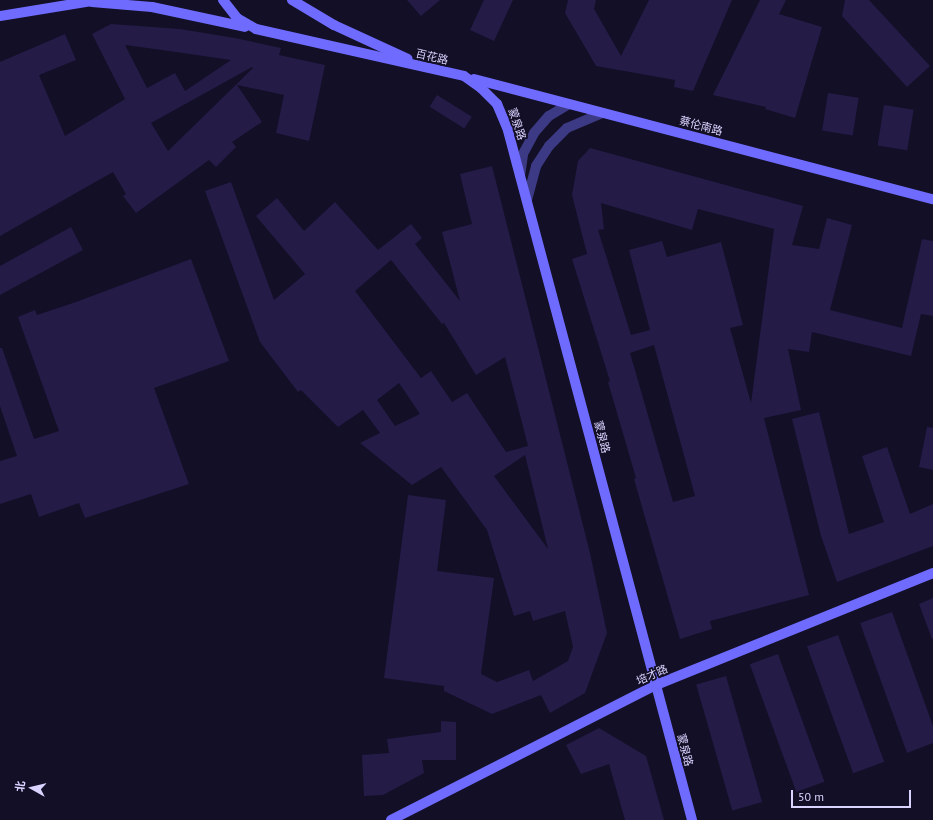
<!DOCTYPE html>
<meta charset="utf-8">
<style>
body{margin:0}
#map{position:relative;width:933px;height:820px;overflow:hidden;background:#130f26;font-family:"PT Sans","Noto Sans SC",sans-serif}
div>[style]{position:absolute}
.building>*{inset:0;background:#241b47;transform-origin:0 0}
.street>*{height:10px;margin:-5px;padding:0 5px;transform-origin:5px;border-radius:5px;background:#3d3a85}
.secondary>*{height:10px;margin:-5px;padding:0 5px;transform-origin:5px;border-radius:5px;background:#6f6bff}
span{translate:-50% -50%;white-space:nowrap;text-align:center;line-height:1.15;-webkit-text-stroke:3.5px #130f26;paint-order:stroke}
.street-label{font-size:11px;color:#d9d4ff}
.north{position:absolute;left:12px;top:768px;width:40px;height:40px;-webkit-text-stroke:3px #130f26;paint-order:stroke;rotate:278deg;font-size:11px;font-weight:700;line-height:16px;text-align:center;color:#d9d4ff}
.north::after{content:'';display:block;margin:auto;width:14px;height:18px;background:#d9d4ff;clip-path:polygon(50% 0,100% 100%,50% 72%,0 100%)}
.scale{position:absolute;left:791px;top:790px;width:120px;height:18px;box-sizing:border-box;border:2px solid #d9d4ff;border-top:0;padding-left:5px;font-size:12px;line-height:14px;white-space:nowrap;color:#d9d4ff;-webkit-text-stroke:3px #130f26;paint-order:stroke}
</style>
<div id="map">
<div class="building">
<i style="clip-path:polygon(407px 0,440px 0,421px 16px)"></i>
<i style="clip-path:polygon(484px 0,513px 0,494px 41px,470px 30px)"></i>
<i style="clip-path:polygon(568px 0,596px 0,594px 9px,621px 56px,649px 0,732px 0,693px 91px,674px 87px,675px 80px,596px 66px,565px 13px)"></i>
<i style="clip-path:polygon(760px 0,786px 0,779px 14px,822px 27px,795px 118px,765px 109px,766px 107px,713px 95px)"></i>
<i style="clip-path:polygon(845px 0,869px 0,930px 66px,907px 87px,842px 16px)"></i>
<i style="clip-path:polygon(evenodd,111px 24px,180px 29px,235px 38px,281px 48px,279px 55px,325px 65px,309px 141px,276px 133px,284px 95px,237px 85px,262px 122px,232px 142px,236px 147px,216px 167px,209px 160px,136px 213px,123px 196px,126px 194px,113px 172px,0 236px,0 62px,65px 34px,76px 60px,39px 75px,65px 136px,125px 99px,92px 34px,111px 24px,125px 45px,162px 50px,231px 60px,185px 91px,175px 73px,147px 88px,125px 45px,111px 24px,252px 67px,253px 68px,168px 151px,151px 123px,252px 67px)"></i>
<i style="left:828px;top:93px;width:31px;height:38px;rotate:9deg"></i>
<i style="left:437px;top:95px;width:41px;height:14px;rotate:32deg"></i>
<i style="left:884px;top:105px;width:30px;height:41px;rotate:9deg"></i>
<i style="clip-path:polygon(evenodd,590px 148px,803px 206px,792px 245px,819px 249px,827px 218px,852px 225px,830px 310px,902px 328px,922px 239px,933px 241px,933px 316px,921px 314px,911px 356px,812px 332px,809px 352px,788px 349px,801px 410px,764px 418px,809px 595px,710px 621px,712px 629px,680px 639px,634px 479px,636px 478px,608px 382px,610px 381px,572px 259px,587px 254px,572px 195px,578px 161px,590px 148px,601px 203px,692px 230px,698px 209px,774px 229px,751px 403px,730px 328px,743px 325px,721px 242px,667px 257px,662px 241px,629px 250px,650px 330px,631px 335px,598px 230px,604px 229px,601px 203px,590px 148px,654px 345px,695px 496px,673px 502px,630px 353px,654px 345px)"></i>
<i style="clip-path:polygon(evenodd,492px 166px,590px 553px,607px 633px,585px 693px,550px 713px,541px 695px,492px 714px,444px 691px,444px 686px,384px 678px,408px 495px,446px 500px,437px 571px,494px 578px,481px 674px,497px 682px,529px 670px,533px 681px,568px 661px,573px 647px,565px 611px,533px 621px,530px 611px,514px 616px,487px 530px,441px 467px,412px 485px,360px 443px,380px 433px,363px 410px,338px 427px,301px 390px,298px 392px,260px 342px,205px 191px,231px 182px,274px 300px,305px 274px,256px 216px,277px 198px,304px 231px,335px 202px,378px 250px,411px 224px,422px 238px,415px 244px,460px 301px,442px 232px,472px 224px,460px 174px,492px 166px,391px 260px,442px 324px,444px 323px,476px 375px,505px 357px,528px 446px,506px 452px,467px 393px,452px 402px,431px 371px,421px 378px,355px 291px,391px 260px,492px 166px,399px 383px,420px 414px,395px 426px,377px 400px,399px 383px,492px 166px,525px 455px,548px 549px,494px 476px,525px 455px)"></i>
<i style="clip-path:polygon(71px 227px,83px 250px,0 295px,0 266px)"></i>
<i style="clip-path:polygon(191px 259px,229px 361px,154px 388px,189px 484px,85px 518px,79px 503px,39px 517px,31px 494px,0 504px,0 461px,17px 456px,0 406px,0 348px,2px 348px,34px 439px,59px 431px,18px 317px,35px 310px,37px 315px,76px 302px)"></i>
<i style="clip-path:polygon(819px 412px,849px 534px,884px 522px,862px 456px,887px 447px,910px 514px,933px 504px,933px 546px,837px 582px,821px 536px,792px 419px)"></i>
<i style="clip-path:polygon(927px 427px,933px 428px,933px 470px,919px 467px)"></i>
<i style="clip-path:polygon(933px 598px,933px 639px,932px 639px,919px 604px)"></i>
<i style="clip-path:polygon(892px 612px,933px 726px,933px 743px,907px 753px,860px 623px)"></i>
<i style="left:838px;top:635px;width:135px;height:33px;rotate:70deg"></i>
<i style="left:778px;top:654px;width:136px;height:30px;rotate:70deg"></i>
<i style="left:726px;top:676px;width:131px;height:31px;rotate:74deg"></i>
<i style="clip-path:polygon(441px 721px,456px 722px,456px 760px,422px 760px,424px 773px,383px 795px,364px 796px,362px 755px,389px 753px,387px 739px,441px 732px)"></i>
<i style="clip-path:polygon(599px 728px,646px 756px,664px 820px,625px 820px,609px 764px,581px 774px,566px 745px)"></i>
</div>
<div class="street">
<i style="left:520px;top:176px;width:22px;rotate:-82deg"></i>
<i style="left:523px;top:154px;width:24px;rotate:-62deg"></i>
<i style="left:534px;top:133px;width:23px;rotate:-49deg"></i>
<i style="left:549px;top:116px;width:23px;rotate:-31deg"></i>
<i style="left:527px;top:200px;width:35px;rotate:-75deg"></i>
<i style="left:536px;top:166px;width:24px;rotate:-57deg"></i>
<i style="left:549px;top:146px;width:25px;rotate:-45deg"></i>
<i style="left:567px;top:128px;width:38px;rotate:-23deg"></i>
</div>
<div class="secondary">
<i style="left:223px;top:0;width:23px;rotate:52deg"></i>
<i style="left:237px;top:18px;width:22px;rotate:30deg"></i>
<i style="left:256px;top:29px;width:213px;rotate:12.7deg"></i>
<i style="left:464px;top:76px;width:21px;rotate:35deg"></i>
<i style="left:481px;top:88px;width:23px;rotate:45deg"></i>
<i style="left:497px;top:104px;width:25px;rotate:67deg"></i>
<i style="left:507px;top:127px;width:717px;rotate:75.05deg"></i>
<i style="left:292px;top:0;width:49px;rotate:30.8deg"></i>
<i style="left:334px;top:25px;width:81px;rotate:24.7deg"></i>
<i style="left:92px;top:2px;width:60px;rotate:4.8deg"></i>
<i style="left:152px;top:7px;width:95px;rotate:12.1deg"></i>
<i style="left:0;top:16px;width:99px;rotate:-9.3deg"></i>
<i style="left:474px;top:79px;width:474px;rotate:14.7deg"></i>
<i style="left:391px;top:820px;width:297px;rotate:-27deg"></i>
<i style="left:656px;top:685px;width:299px;rotate:-22deg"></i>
</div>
<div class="street-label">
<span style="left:432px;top:57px;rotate:13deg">百花路</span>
<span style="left:517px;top:124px;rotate:71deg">蒙泉路</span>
<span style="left:701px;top:126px;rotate:15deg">蔡伦南路</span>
<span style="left:602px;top:437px;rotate:75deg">蒙泉路</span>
<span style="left:652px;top:675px;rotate:-24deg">培才路</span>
<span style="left:685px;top:750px;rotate:75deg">蒙泉路</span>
</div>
<div class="north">北</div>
<div class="scale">50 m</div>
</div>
